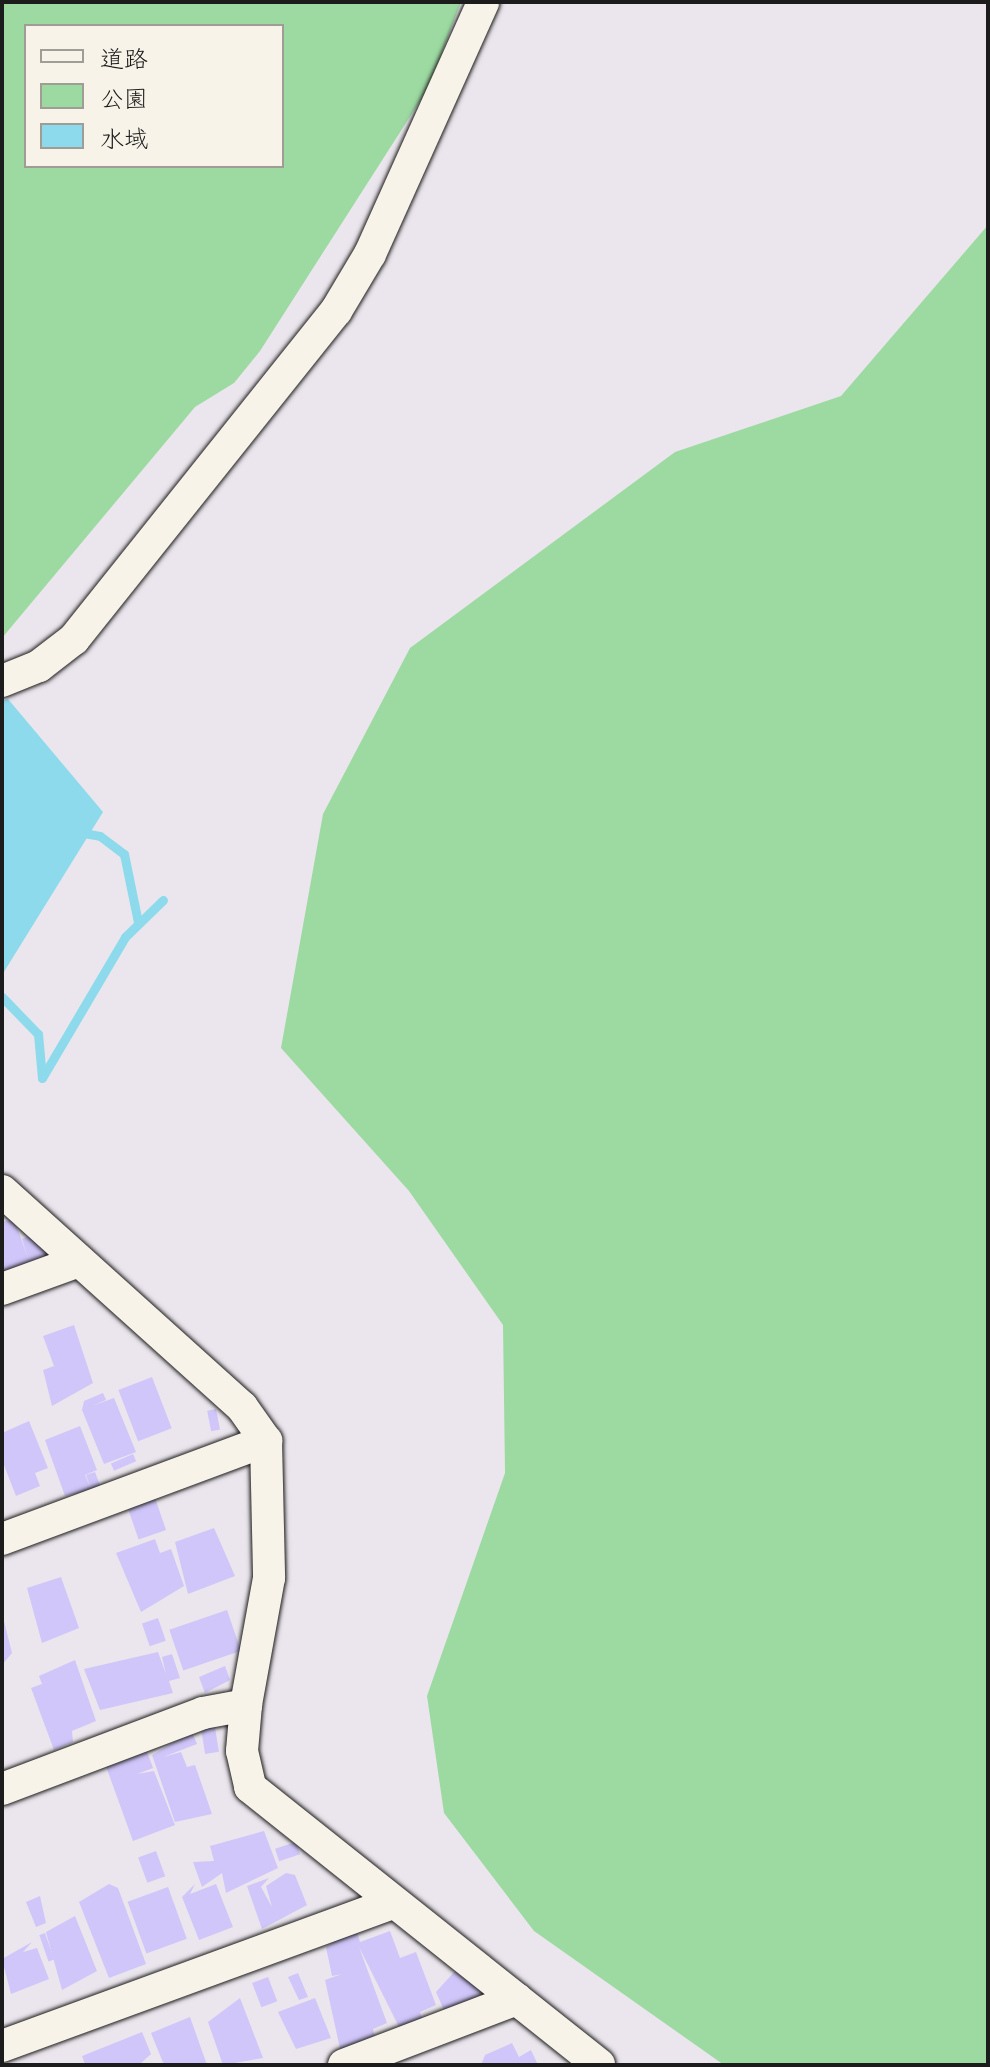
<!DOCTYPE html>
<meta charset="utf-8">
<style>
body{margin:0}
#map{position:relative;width:990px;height:2067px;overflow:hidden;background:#ebe6ed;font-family:"Patrick Hand","Klee One",sans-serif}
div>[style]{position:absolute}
.green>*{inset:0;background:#9ddaa2}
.water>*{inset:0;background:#8cdaeb}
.stream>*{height:9px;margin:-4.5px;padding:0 4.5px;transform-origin:4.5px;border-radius:4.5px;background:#8cdaeb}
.building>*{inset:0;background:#d0c6f9;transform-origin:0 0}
.roads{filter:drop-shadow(0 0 2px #1c1c1c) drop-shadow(0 0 2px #1c1c1c)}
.street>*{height:32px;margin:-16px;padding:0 16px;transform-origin:16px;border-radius:16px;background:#f7f3e8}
span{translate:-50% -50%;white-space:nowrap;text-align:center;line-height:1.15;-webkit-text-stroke:8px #f7f3e8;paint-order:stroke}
.frame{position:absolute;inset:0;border:4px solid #1c1c1c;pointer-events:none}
.legend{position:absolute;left:24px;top:24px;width:260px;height:144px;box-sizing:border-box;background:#f7f3e8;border:2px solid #9f9d96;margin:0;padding:10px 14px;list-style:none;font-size:24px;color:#1c1c1c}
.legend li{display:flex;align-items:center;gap:16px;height:40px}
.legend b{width:40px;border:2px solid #9f9d96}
</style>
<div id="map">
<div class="green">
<i style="clip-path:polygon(evenodd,2px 2px,461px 2px,429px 87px,260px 351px,234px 383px,195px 407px,2px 638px,2px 2px,26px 26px,282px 26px,282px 166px,26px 166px,26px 26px)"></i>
<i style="clip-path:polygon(988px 225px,988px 2065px,724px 2065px,534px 1931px,444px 1813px,427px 1696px,505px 1473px,503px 1325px,409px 1191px,281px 1048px,323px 814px,410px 648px,675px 452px,841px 396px)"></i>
</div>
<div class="water">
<i style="clip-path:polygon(8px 699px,103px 812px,2px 975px,2px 701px)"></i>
</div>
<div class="stream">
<i style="left:78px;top:832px;width:22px;rotate:10deg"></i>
<i style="left:100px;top:836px;width:30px;rotate:37deg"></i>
<i style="left:124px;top:854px;width:69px;rotate:78.4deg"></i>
<i style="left:2px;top:997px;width:52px;rotate:45.8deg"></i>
<i style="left:38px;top:1034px;width:44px;rotate:84.8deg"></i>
<i style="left:42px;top:1078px;width:164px;rotate:-59.5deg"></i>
<i style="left:125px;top:937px;width:53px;rotate:-44.2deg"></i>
</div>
<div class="building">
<i style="clip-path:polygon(14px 1219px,28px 1258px,22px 1239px,31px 1235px,49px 1252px,45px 1262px,2px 1273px,2px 1222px)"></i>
<i style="clip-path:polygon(74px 1325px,93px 1383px,52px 1406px,43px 1370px,54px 1366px,43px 1336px)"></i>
<i style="left:152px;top:1377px;width:55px;height:36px;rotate:69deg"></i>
<i style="clip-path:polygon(103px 1393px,106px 1400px,92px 1406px,114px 1398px,136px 1452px,104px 1464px,82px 1410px,84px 1401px)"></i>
<i style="left:216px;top:1409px;width:21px;height:9px;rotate:79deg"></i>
<i style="clip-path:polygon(29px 1421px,48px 1468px,35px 1473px,40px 1486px,16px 1496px,2px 1460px,2px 1433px)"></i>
<i style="clip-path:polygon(80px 1426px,97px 1470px,85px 1475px,90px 1487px,86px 1475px,95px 1472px,101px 1488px,65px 1496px,45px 1440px)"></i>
<i style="left:133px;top:1454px;width:8px;height:24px;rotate:67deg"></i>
<i style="left:154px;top:1495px;width:37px;height:29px;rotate:71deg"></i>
<i style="clip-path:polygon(214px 1528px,235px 1576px,188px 1594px,175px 1542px)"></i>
<i style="clip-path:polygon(155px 1539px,160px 1553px,171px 1549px,184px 1586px,141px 1612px,116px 1553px)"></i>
<i style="clip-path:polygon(61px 1577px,79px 1628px,42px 1643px,27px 1588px)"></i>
<i style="left:227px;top:1610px;width:43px;height:61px;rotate:71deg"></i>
<i style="clip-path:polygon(2px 1613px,12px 1653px,2px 1665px)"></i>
<i style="left:158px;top:1618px;width:24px;height:17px;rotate:71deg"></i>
<i style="clip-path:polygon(158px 1652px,166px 1674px,162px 1657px,172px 1654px,180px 1678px,169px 1681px,173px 1693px,100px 1710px,84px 1669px)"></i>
<i style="clip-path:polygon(75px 1660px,96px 1721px,72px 1731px,73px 1742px,54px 1750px,31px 1688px,42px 1684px,39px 1676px)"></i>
<i style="clip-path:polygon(225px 1666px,230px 1680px,205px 1693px,199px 1677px)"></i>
<i style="left:215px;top:1727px;width:25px;height:14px;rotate:81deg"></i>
<i style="clip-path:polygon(192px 1732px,197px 1744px,163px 1757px,181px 1752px,187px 1767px,195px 1765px,212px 1814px,175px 1822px,152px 1755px)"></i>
<i style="clip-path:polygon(145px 1746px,153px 1768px,137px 1774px,154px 1771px,175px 1825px,133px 1841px,104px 1761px)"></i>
<i style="clip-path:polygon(264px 1831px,278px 1868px,226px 1893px,222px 1873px,202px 1887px,193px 1862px,214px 1861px,210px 1846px)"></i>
<i style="left:296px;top:1842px;width:13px;height:22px;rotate:72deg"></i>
<i style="left:156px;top:1851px;width:27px;height:19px;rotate:70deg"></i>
<i style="clip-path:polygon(286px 1873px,295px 1875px,307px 1905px,262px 1929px,247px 1886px,269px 1878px,261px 1887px,272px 1907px,266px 1886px)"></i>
<i style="clip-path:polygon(109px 1884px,118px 1888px,146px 1964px,109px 1978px,79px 1902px)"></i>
<i style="clip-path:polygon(195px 1884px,190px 1894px,216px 1884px,233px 1927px,199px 1940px,182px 1897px)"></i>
<i style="left:168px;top:1887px;width:55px;height:43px;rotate:70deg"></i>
<i style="clip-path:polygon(40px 1896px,46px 1923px,36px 1927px,26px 1902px)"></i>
<i style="clip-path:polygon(75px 1916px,97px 1971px,62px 1990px,46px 1932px)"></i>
<i style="clip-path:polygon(356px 1929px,360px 1942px,390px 1931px,400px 1958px,416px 1952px,436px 2005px,420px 2012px,423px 2021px,400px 2029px,359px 1947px,387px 2023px,373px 2029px,376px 2041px,341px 2053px,325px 1980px,342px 1974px,332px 1976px,326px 1947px)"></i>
<i style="left:45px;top:1933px;width:28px;height:6px;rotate:71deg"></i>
<i style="clip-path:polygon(32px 1942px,23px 1952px,37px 1948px,49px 1979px,11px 1994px,2px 1959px)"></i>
<i style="clip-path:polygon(455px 1971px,486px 1991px,446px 2015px,436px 1992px)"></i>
<i style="clip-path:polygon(298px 1973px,308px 1997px,299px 2000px,288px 1977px)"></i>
<i style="left:268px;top:1977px;width:26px;height:17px;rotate:69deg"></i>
<i style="clip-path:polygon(240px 1998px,263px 2058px,223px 2065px,208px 2022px)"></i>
<i style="clip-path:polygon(315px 1998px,331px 2038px,296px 2049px,278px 2012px)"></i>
<i style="clip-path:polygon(190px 2017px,207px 2065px,164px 2065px,151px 2033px)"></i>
<i style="clip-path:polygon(142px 2032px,151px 2054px,139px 2065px,85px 2064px,82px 2056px)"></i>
<i style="clip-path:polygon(512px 2043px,519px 2057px,531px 2050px,538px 2065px,481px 2065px,485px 2055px)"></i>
</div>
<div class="roads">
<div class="street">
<i style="left:2px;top:681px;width:40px;rotate:-22deg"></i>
<i style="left:39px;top:666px;width:44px;rotate:-37.6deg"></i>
<i style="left:74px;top:639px;width:420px;rotate:-51.4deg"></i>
<i style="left:336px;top:311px;width:66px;rotate:-59.2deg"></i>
<i style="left:370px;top:254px;width:276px;rotate:-65.8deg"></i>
<i style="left:2px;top:1191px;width:323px;rotate:42deg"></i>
<i style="left:242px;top:1407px;width:42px;rotate:54.8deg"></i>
<i style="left:266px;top:1441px;width:137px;rotate:88.7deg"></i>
<i style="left:269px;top:1578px;width:129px;rotate:100.3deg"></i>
<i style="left:246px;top:1705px;width:46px;rotate:95deg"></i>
<i style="left:242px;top:1751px;width:37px;rotate:77deg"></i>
<i style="left:250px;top:1787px;width:446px;rotate:38.5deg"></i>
<i style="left:2px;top:1289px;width:82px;rotate:-20deg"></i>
<i style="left:2px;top:1539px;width:282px;rotate:-20.4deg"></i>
<i style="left:2px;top:1789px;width:215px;rotate:-20.7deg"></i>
<i style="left:203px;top:1713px;width:44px;rotate:-10.5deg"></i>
<i style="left:2px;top:2046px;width:413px;rotate:-20.1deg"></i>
<i style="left:344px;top:2065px;width:185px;rotate:-20.9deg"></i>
</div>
</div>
<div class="frame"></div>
<ul class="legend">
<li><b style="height:10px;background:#f7f3e8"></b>道路</li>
<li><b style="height:22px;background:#9ddaa2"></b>公園</li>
<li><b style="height:22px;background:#8cdaeb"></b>水域</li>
</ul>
</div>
